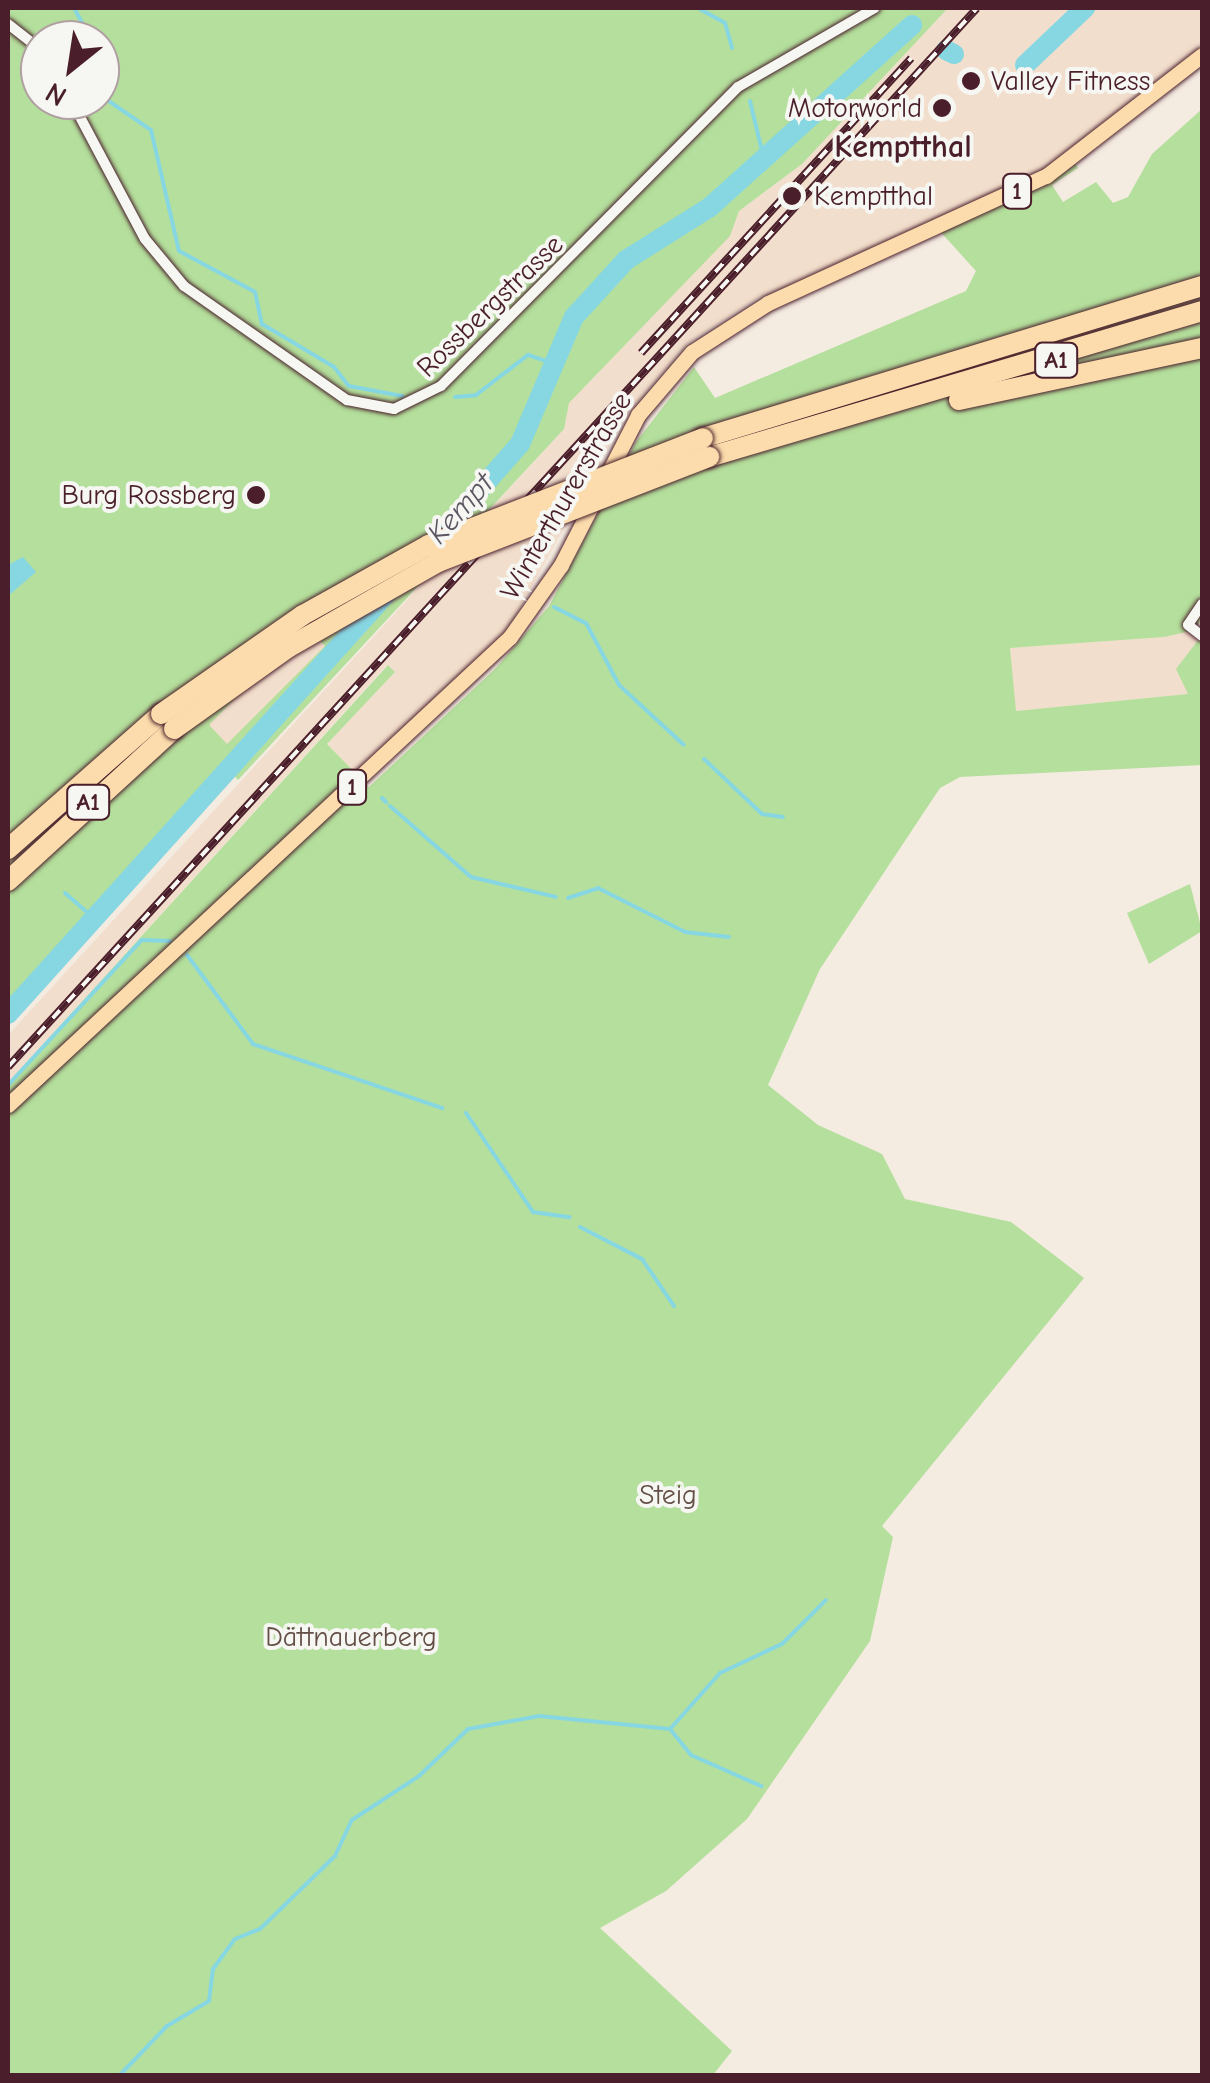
<!DOCTYPE html>
<meta charset="utf-8">
<style>
body{margin:0}
#map{position:relative;width:1210px;height:2083px;overflow:hidden;background:#f4ebe1;font-family:"Comic Neue",sans-serif}
div>[style]{position:absolute}
.built>*{inset:0;background:#f2decc;transform-origin:0 0}
.green>*{inset:0;background:#b4df9c}
.water>*{inset:0;background:#87d7e3}
.stream>*{height:4px;margin:-2px;padding:0 2px;transform-origin:2px;border-radius:2px;background:#87d7e3}
.river>*{height:20px;margin:-10px;padding:0 10px;transform-origin:10px;border-radius:10px;background:#87d7e3}
.roads{filter:drop-shadow(0 0 2px #4a1f2b) drop-shadow(0 0 2px #4a1f2b)}
.minor>*{height:10px;margin:-5px;padding:0 5px;transform-origin:5px;border-radius:5px;background:#f6f6f2}
.primary>*{height:15px;margin:-7.5px;padding:0 7.5px;transform-origin:7.5px;border-radius:7.5px;background:#fcdcac}
.motorway>*{height:20px;margin:-10px;padding:0 10px;transform-origin:10px;border-radius:10px;background:#fcdcac}
.rail>*{height:8px;margin-top:-4px;transform-origin:0;background:repeating-linear-gradient(90deg,#f6f6f2 0 11px,#4a1f2b 0 22px);box-sizing:border-box;border-block:2px solid #4a1f2b}
.bridges{filter:drop-shadow(0 0 2px #4a1f2b) drop-shadow(0 0 2px #4a1f2b)}
.motorway-bridge>*{height:20px;margin:-10px;padding:0 10px;transform-origin:10px;border-radius:10px;background:#fcdcac}
.dots>*{width:28px;height:28px;translate:-50% -50%;box-sizing:border-box;border:5px solid #f6f6f2;border-radius:50%}
span{translate:-50% -50%;white-space:nowrap;text-align:center;line-height:1.15;-webkit-text-stroke:8px #f6f6f2;paint-order:stroke}
.shield-label span{padding:2px 8px;background:#f6f6f2;border:2px solid;border-radius:8px;-webkit-text-stroke-width:0}
.shield-label{font-size:25px;color:#4a1f2b;font-weight:700}
.poi-label{font-size:28px;color:#4a1f2b}
.left{translate:0 -50%;text-align:left}
.right{translate:-100% -50%;text-align:right}
.street-label{font-size:28px;color:#4a1f2b}
.park-label{font-size:28px;color:#644f47}
.water-label{font-size:30px;color:#5c5662;font-style:italic}
.quarter-label{font-size:32px;color:#4a1f2b;font-weight:700}
.frame{position:absolute;inset:0;border:10px solid #4a1f2b;pointer-events:none}
.north{position:absolute;left:20px;top:20px;width:100px;height:100px;box-sizing:border-box;background:#f6f6f2;border:2px solid #b1a0a2;border-radius:50%;rotate:210deg;font-size:28px;font-weight:700;line-height:40px;text-align:center;color:#4a1f2b}
.north::after{content:'';display:block;margin:auto;width:35px;height:45px;background:#4a1f2b;clip-path:polygon(50% 0,100% 100%,50% 72%,0 100%)}
</style>
<div id="map">
<div class="built">
<i style="clip-path:polygon(948px 8px,1202px 8px,1202px 55px,1090px 147px,806px 286px,759px 297px,688px 343px,626px 416px,515px 617px,521px 624px,361px 779px,327px 744px,395px 672px,387px 665px,8px 1083px,8px 1035px,563px 430px,569px 403px,729px 236px,739px 211px,802px 164px)"></i>
<i style="clip-path:polygon(1188px 625px,1202px 635px,1189px 694px,1015px 711px,1010px 648px,1164px 637px)"></i>
<i style="left:306px;top:626px;width:28px;height:140px;rotate:45deg"></i>
</div>
<div class="green">
<i style="clip-path:polygon(evenodd,8px 8px,948px 8px,802px 164px,739px 211px,730px 236px,569px 403px,564px 429px,238px 780px,223px 763px,8px 1022px,8px 8px,40px 40px,100px 40px,100px 100px,40px 100px,40px 40px,8px 8px,306px 627px,325px 646px,227px 744px,209px 725px,306px 627px)"></i>
<i style="clip-path:polygon(1202px 109px,1202px 618px,1195px 630px,1164px 637px,1010px 648px,1016px 711px,1188px 694px,1176px 669px,1202px 635px,1202px 765px,960px 777px,940px 788px,820px 969px,768px 1085px,818px 1125px,882px 1154px,905px 1199px,1011px 1222px,1084px 1278px,882px 1526px,893px 1537px,870px 1641px,747px 1819px,666px 1891px,600px 1928px,732px 2051px,713px 2075px,8px 2075px,8px 1083px,388px 665px,395px 672px,327px 744px,369px 787px,496px 668px,549px 606px,636px 442px,694px 367px,715px 398px,966px 291px,976px 271px,937px 228px,1073px 160px,1078px 168px,1052px 185px,1063px 202px,1096px 182px,1113px 203px,1128px 197px,1152px 154px)"></i>
<i style="clip-path:polygon(1190px 884px,1202px 931px,1149px 964px,1127px 913px)"></i>
</div>
<div class="water">
<i style="clip-path:polygon(23px 557px,36px 572px,8px 596px,8px 565px)"></i>
</div>
<div class="stream">
<i style="left:74px;top:8px;width:37px;rotate:61deg"></i>
<i style="left:698px;top:8px;width:31px;rotate:29deg"></i>
<i style="left:725px;top:23px;width:26px;rotate:74deg"></i>
<i style="left:100px;top:48px;width:9px;rotate:32deg"></i>
<i style="left:108px;top:53px;width:39px;rotate:102deg"></i>
<i style="left:100px;top:95px;width:62px;rotate:34.5deg"></i>
<i style="left:151px;top:130px;width:124px;rotate:77deg"></i>
<i style="left:179px;top:251px;width:86px;rotate:28.3deg"></i>
<i style="left:255px;top:292px;width:33px;rotate:78deg"></i>
<i style="left:262px;top:324px;width:84px;rotate:30.8deg"></i>
<i style="left:334px;top:367px;width:24px;rotate:52deg"></i>
<i style="left:349px;top:386px;width:54px;rotate:10.7deg"></i>
<i style="left:750px;top:101px;width:56px;rotate:76.5deg"></i>
<i style="left:455px;top:397px;width:21px;rotate:-5deg"></i>
<i style="left:476px;top:395px;width:66px;rotate:-37.6deg"></i>
<i style="left:528px;top:355px;width:22px;rotate:18deg"></i>
<i style="left:554px;top:607px;width:36px;rotate:27deg"></i>
<i style="left:586px;top:623px;width:70px;rotate:62deg"></i>
<i style="left:619px;top:685px;width:88px;rotate:42.7deg"></i>
<i style="left:704px;top:759px;width:80px;rotate:43.5deg"></i>
<i style="left:762px;top:814px;width:21px;rotate:8deg"></i>
<i style="left:382px;top:798px;width:6px;rotate:45deg"></i>
<i style="left:390px;top:806px;width:108px;rotate:41.2deg"></i>
<i style="left:471px;top:877px;width:87px;rotate:13.2deg"></i>
<i style="left:65px;top:893px;width:38px;rotate:41deg"></i>
<i style="left:568px;top:898px;width:32px;rotate:-18deg"></i>
<i style="left:598px;top:888px;width:97px;rotate:26.8deg"></i>
<i style="left:685px;top:932px;width:44px;rotate:6.5deg"></i>
<i style="left:187px;top:955px;width:111px;rotate:53.4deg"></i>
<i style="left:253px;top:1044px;width:200px;rotate:18.7deg"></i>
<i style="left:8px;top:1085px;width:197px;rotate:-47.3deg"></i>
<i style="left:142px;top:940px;width:28px;rotate:2deg"></i>
<i style="left:466px;top:1113px;width:120px;rotate:55.9deg"></i>
<i style="left:533px;top:1212px;width:37px;rotate:8deg"></i>
<i style="left:580px;top:1227px;width:70px;rotate:27.3deg"></i>
<i style="left:642px;top:1259px;width:57px;rotate:55.8deg"></i>
<i style="left:671px;top:1728px;width:74px;rotate:-48.3deg"></i>
<i style="left:720px;top:1673px;width:68px;rotate:-25.1deg"></i>
<i style="left:782px;top:1644px;width:62px;rotate:-45deg"></i>
<i style="left:119px;top:2076px;width:69px;rotate:-46.2deg"></i>
<i style="left:167px;top:2026px;width:49px;rotate:-30.8deg"></i>
<i style="left:209px;top:2001px;width:32px;rotate:-83deg"></i>
<i style="left:213px;top:1969px;width:37px;rotate:-54deg"></i>
<i style="left:235px;top:1939px;width:27px;rotate:-22deg"></i>
<i style="left:260px;top:1929px;width:105px;rotate:-44.2deg"></i>
<i style="left:335px;top:1856px;width:40px;rotate:-65deg"></i>
<i style="left:352px;top:1820px;width:80px;rotate:-33.3deg"></i>
<i style="left:419px;top:1776px;width:68px;rotate:-43.8deg"></i>
<i style="left:468px;top:1729px;width:72px;rotate:-10.4deg"></i>
<i style="left:539px;top:1716px;width:132px;rotate:5.7deg"></i>
<i style="left:670px;top:1729px;width:33px;rotate:51deg"></i>
<i style="left:691px;top:1755px;width:77px;rotate:23.9deg"></i>
</div>
<div class="river">
<i style="left:946px;top:50px;width:9px;rotate:27deg"></i>
<i style="left:1025px;top:65px;width:83px;rotate:-43.5deg"></i>
<i style="left:431px;top:545px;width:135px;rotate:-48.6deg"></i>
<i style="left:520px;top:444px;width:138px;rotate:-67deg"></i>
<i style="left:574px;top:317px;width:77px;rotate:-47.6deg"></i>
<i style="left:626px;top:260px;width:99px;rotate:-32.2deg"></i>
<i style="left:710px;top:207px;width:272px;rotate:-42deg"></i>
<i style="left:8px;top:1014px;width:568px;rotate:-48deg"></i>
</div>
<div class="roads">
<div class="minor">
<i style="left:8px;top:24px;width:41px;rotate:38deg"></i>
<i style="left:71px;top:100px;width:157px;rotate:62deg"></i>
<i style="left:145px;top:239px;width:61px;rotate:50.3deg"></i>
<i style="left:184px;top:286px;width:199px;rotate:35deg"></i>
<i style="left:347px;top:400px;width:48px;rotate:10.8deg"></i>
<i style="left:394px;top:409px;width:52px;rotate:-26.1deg"></i>
<i style="left:441px;top:386px;width:421px;rotate:-45.2deg"></i>
<i style="left:738px;top:87px;width:158px;rotate:-30deg"></i>
<i style="left:1202px;top:604px;width:25px;rotate:124deg"></i>
<i style="left:1188px;top:625px;width:18px;rotate:38deg"></i>
</div>
<div class="primary">
<i style="left:8px;top:1105px;width:686px;rotate:-42.99deg"></i>
<i style="left:510px;top:637px;width:88px;rotate:-54.7deg"></i>
<i style="left:561px;top:565px;width:169px;rotate:-62.8deg"></i>
<i style="left:638px;top:415px;width:83px;rotate:-49.4deg"></i>
<i style="left:692px;top:352px;width:90px;rotate:-32.8deg"></i>
<i style="left:768px;top:303px;width:306px;rotate:-24.6deg"></i>
<i style="left:1046px;top:176px;width:197px;rotate:-37.8deg"></i>
</div>
<div class="motorway">
<i style="left:959px;top:400px;width:249px;rotate:-12.1deg"></i>
<i style="left:703px;top:438px;width:522px;rotate:-16.94deg"></i>
<i style="left:709px;top:457px;width:514px;rotate:-16.5deg"></i>
<i style="left:8px;top:849px;width:204px;rotate:-41.4deg"></i>
<i style="left:8px;top:881px;width:225px;rotate:-42.5deg"></i>
</div>
</div>
<div class="rail">
<i style="left:641px;top:353px;width:400px;rotate:-47.5deg"></i>
<i style="left:8px;top:1067px;width:1435px;rotate:-47.54deg"></i>
</div>
<div class="bridges">
<div class="motorway-bridge">
<i style="left:161px;top:714px;width:173px;rotate:-34.9deg"></i>
<i style="left:303px;top:615px;width:144px;rotate:-29.1deg"></i>
<i style="left:429px;top:545px;width:294px;rotate:-21.3deg"></i>
<i style="left:174px;top:729px;width:141px;rotate:-35.5deg"></i>
<i style="left:289px;top:647px;width:172px;rotate:-29.7deg"></i>
<i style="left:438px;top:562px;width:291px;rotate:-21.2deg"></i>
</div>
</div>
<div class="dots">
<i style="left:971px;top:81px;background:#4a1f2b"></i>
<i style="left:942px;top:108px;background:#4a1f2b"></i>
<i style="left:792px;top:196px;background:#4a1f2b"></i>
<i style="left:256px;top:495px;background:#4a1f2b"></i>
</div>
<div class="shield-label">
<span style="left:1017px;top:191px">1</span>
<span style="left:1056px;top:360px">A1</span>
<span style="left:352px;top:787px">1</span>
<span style="left:88px;top:802px">A1</span>
</div>
<div class="poi-label">
<span class="left" style="left:991px;top:81px">Valley Fitness</span>
<span class="right" style="left:922px;top:108px">Motorworld</span>
<span class="left" style="left:814px;top:196px">Kemptthal</span>
<span class="right" style="left:236px;top:495px">Burg Rossberg</span>
</div>
<div class="street-label">
<span style="left:490px;top:306px;rotate:-44deg">Rossbergstrasse</span>
<span style="left:566px;top:496px;rotate:-60deg">Winterthurerstrasse</span>
</div>
<div class="park-label">
<span style="left:668px;top:1495px">Steig</span>
<span style="left:351px;top:1637px">Dättnauerberg</span>
</div>
<div class="water-label">
<span style="left:461px;top:509px;rotate:-48deg">Kempt</span>
</div>
<div class="quarter-label">
<span style="left:903px;top:147px">Kemptthal</span>
</div>
<div class="frame"></div>
<div class="north">N</div>
</div>
